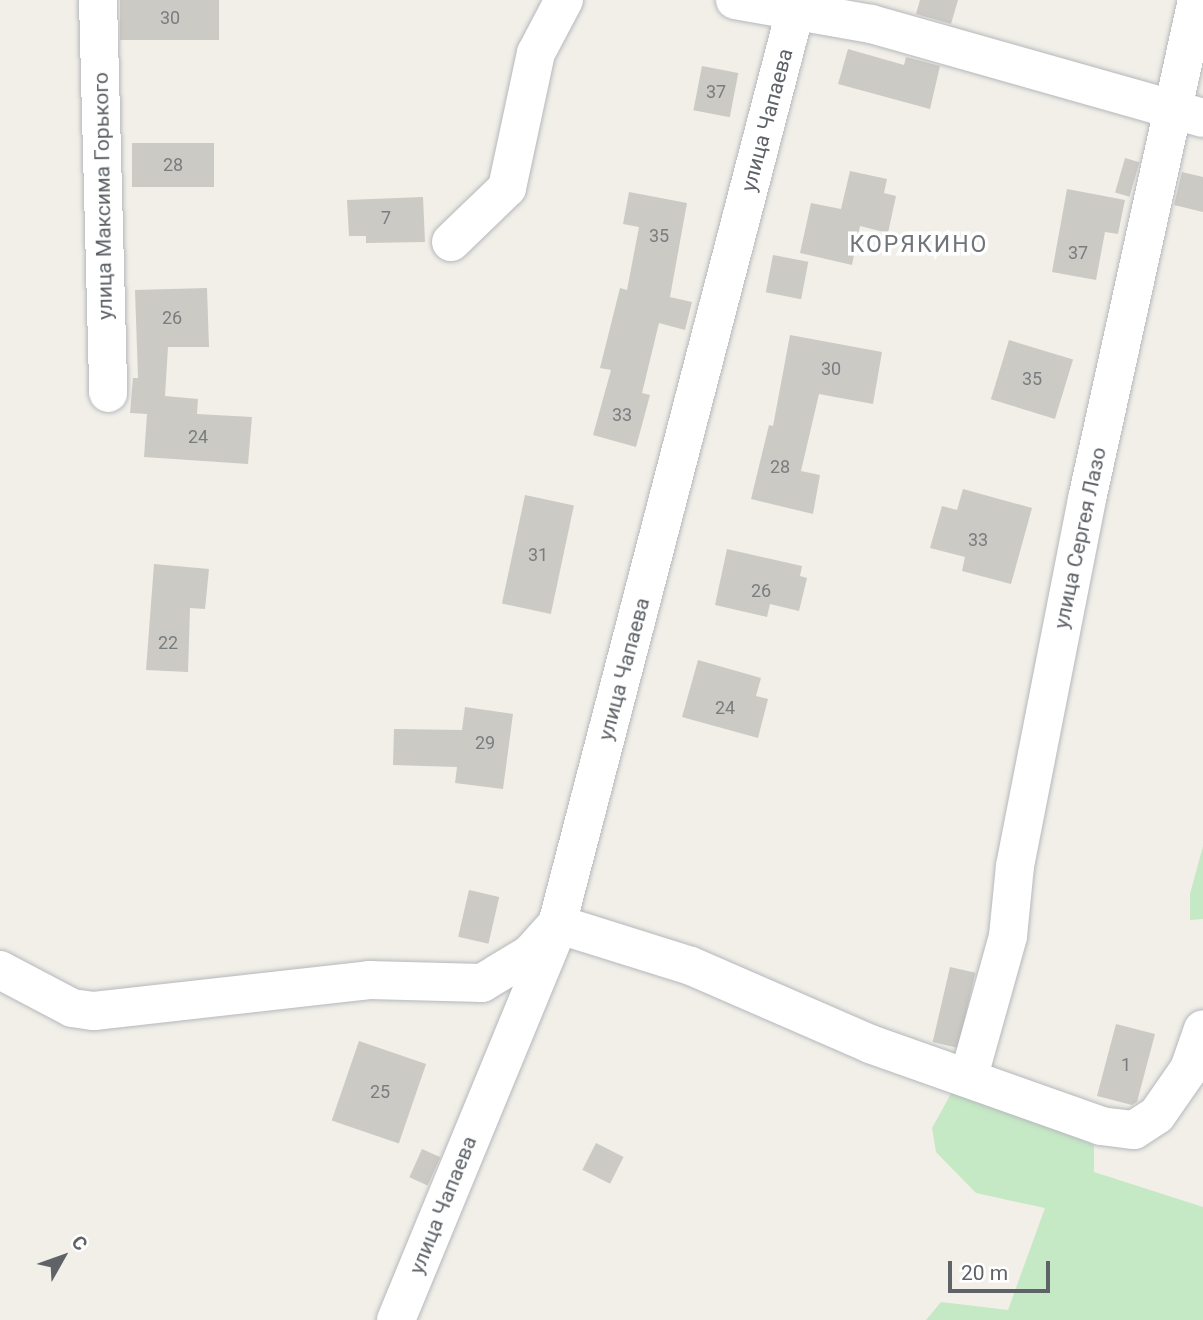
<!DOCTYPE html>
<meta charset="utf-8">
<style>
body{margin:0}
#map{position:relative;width:1203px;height:1320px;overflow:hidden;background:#f1efe8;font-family:Roboto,sans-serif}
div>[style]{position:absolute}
.green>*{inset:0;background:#c5e8c5}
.building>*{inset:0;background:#cccac5;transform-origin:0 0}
.roads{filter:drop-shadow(0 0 2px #b5b8bc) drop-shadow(0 0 2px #b5b8bc)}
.minor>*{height:38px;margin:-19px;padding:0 19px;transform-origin:19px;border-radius:19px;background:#fff}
span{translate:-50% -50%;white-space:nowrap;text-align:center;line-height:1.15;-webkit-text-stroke:7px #fff;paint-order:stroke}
.number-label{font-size:18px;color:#7a7d7f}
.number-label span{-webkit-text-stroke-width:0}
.street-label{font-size:21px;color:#5f6368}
.neighbourhood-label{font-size:23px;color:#70757a;letter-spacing:2px}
.north{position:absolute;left:28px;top:1222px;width:70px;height:70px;-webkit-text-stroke:5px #fff;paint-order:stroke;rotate:50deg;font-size:19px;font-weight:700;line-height:28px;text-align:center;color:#5f6368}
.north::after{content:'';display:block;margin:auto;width:24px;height:32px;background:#5f6368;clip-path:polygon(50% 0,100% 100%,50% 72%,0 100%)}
.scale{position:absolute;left:948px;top:1261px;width:102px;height:32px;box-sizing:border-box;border:4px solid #5f6368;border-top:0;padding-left:9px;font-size:21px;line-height:24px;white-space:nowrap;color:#5f6368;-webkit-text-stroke:5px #fff;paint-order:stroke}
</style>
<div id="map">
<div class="green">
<i style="clip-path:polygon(1203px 846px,1203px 919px,1190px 920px,1190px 894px)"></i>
<i style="clip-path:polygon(953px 1090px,1094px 1145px,1094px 1172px,1203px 1207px,1203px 1320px,926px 1320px,941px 1302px,1008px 1310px,1045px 1208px,976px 1193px,936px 1152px,932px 1128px)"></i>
</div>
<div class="building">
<i style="left:120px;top:0;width:99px;height:40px"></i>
<i style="clip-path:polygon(920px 0,958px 0,951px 24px,916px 14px)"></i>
<i style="clip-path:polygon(848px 49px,904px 65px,906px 57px,940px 66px,930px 109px,838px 84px)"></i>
<i style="left:702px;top:66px;width:37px;height:45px;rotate:11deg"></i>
<i style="left:132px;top:143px;width:82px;height:44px"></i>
<i style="left:1125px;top:158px;width:15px;height:36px;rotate:16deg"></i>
<i style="clip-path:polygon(850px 171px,887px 179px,884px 193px,896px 196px,888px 233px,860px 226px,852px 265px,800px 253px,811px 203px,841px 209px)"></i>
<i style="clip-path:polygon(1182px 172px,1203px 177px,1203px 212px,1174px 205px)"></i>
<i style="clip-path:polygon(1067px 189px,1125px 200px,1118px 234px,1105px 232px,1096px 280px,1052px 272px)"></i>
<i style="clip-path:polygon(629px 192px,687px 203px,670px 297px,692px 302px,685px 330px,659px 323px,642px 393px,650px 395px,636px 447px,593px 435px,611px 370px,600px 368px,620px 288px,627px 290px,639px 227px,623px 224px)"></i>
<i style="clip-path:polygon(423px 197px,425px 242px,366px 243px,366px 236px,349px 236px,347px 200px)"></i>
<i style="left:773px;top:255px;width:36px;height:38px;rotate:11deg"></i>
<i style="clip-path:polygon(207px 288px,209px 347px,168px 347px,165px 396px,198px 399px,197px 414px,252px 417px,248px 464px,144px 457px,147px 414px,130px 413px,133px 378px,138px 378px,135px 290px)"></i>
<i style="clip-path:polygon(790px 335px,882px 352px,873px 404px,819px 394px,801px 471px,820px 475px,813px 514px,751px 499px,769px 425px,773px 426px)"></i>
<i style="left:1009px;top:340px;width:67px;height:62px;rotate:17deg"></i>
<i style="clip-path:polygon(963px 489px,1032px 508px,1011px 584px,962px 571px,965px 557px,930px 548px,942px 506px,957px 510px)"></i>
<i style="left:525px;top:495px;width:50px;height:111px;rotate:12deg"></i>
<i style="clip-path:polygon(727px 549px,802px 566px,800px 576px,807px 578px,799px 611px,770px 604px,767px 617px,715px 605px)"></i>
<i style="clip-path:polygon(154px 564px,209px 569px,205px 609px,190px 608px,188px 672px,146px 670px)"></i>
<i style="clip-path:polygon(698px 660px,761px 678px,756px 696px,768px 699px,758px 738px,682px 717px)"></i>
<i style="clip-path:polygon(465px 707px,513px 714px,503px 789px,455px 783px,457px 767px,393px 765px,394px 729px,462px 730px)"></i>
<i style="left:469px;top:890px;width:31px;height:48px;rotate:13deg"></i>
<i style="left:950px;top:967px;width:26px;height:77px;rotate:13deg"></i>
<i style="clip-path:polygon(1116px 1024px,1155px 1034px,1137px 1102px,1132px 1105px,1097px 1096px)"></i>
<i style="left:359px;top:1041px;width:71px;height:84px;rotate:19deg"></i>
<i style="left:596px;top:1143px;width:31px;height:30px;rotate:27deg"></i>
<i style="left:422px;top:1149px;width:20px;height:31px;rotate:24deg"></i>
</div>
<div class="roads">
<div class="minor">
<i style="left:98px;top:0;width:393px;rotate:88.5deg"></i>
<i style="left:735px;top:0;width:138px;rotate:10deg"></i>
<i style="left:871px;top:24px;width:345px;rotate:15.8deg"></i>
<i style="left:451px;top:242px;width:78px;rotate:-44deg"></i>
<i style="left:507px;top:188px;width:138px;rotate:-77.9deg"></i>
<i style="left:536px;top:53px;width:60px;rotate:-62.2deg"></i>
<i style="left:0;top:970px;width:81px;rotate:27.8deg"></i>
<i style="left:72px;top:1008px;width:22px;rotate:8deg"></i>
<i style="left:94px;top:1011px;width:277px;rotate:-6.4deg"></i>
<i style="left:369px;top:980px;width:113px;rotate:1.5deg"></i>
<i style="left:482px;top:983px;width:56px;rotate:-31.1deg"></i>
<i style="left:530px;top:954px;width:40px;rotate:-48deg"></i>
<i style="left:557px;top:924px;width:140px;rotate:17.4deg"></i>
<i style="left:691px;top:966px;width:195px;rotate:23.5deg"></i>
<i style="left:870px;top:1044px;width:245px;rotate:19.5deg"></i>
<i style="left:1101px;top:1126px;width:33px;rotate:7deg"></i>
<i style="left:1134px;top:1130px;width:27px;rotate:-33deg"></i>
<i style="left:1157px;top:1115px;width:56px;rotate:-55.2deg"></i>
<i style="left:1189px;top:1069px;width:42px;rotate:-70.7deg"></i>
<i style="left:969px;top:1076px;width:145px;rotate:-74.4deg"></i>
<i style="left:1008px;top:936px;width:70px;rotate:-84.3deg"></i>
<i style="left:1015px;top:866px;width:374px;rotate:-78.9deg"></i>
<i style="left:1087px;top:499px;width:511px;rotate:-77.57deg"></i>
<i style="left:396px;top:1320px;width:415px;rotate:-67.6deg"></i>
<i style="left:554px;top:936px;width:967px;rotate:-75.39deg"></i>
</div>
</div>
<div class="number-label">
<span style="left:170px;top:18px">30</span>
<span style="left:716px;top:92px">37</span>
<span style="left:173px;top:165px">28</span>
<span style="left:386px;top:218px">7</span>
<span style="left:659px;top:236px">35</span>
<span style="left:1078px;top:253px">37</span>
<span style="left:172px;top:318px">26</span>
<span style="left:831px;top:369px">30</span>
<span style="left:1032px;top:379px">35</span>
<span style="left:622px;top:415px">33</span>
<span style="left:198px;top:437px">24</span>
<span style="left:780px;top:467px">28</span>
<span style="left:978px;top:540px">33</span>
<span style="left:538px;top:555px">31</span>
<span style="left:761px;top:591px">26</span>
<span style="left:168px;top:643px">22</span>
<span style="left:725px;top:708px">24</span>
<span style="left:485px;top:743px">29</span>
<span style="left:1126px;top:1065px">1</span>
<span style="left:380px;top:1092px">25</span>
</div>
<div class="street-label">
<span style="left:767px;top:120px;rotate:-75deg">улица Чапаева</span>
<span style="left:103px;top:196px;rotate:-91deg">улица Максима Горького</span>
<span style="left:1080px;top:538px;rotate:-78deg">улица Сергея Лазо</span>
<span style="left:624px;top:669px;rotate:-75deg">улица Чапаева</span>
<span style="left:443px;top:1205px;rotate:-68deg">улица Чапаева</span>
</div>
<div class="neighbourhood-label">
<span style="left:919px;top:245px">КОРЯКИНО</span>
</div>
<div class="north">С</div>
<div class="scale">20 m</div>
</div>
